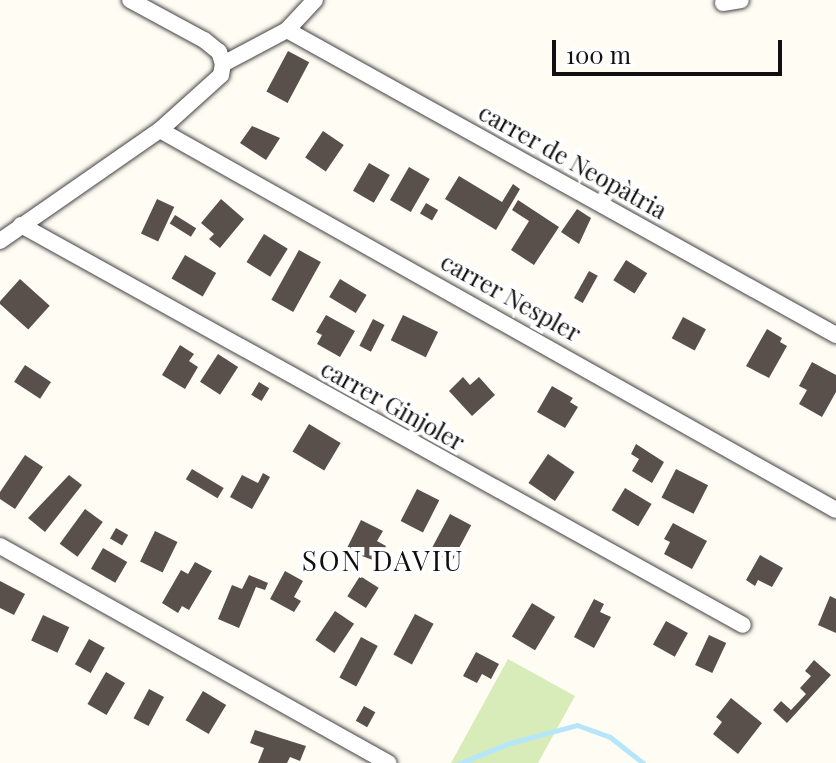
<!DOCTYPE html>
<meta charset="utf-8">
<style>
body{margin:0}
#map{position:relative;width:836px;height:763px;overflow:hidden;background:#fffcf3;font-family:"Playfair Display",serif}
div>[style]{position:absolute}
.green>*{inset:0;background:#d8ecba}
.stream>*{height:5px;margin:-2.5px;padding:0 2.5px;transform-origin:2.5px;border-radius:2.5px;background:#b5e6f9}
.building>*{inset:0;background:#59504c;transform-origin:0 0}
.roads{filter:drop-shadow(0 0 2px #434343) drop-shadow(0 0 2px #434343)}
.street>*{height:16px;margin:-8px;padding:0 8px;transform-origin:8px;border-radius:8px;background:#fff}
span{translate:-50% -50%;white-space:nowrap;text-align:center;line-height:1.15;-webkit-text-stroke:8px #fff;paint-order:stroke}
.street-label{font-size:24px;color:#101010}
.quarter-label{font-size:28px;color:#101010;letter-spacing:2px}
.scale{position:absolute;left:552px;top:40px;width:230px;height:36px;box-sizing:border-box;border:4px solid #101010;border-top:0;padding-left:10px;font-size:24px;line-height:28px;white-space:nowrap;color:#101010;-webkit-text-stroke:6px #fff;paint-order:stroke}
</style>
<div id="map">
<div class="green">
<i style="clip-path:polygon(508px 659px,575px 696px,538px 763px,451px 763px)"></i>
</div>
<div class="stream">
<i style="left:460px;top:763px;width:54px;rotate:-21.8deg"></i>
<i style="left:510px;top:743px;width:69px;rotate:-15deg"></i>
<i style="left:577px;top:725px;width:35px;rotate:20deg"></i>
<i style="left:610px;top:737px;width:42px;rotate:38.2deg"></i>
</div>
<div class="building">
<i style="left:288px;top:51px;width:24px;height:46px;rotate:28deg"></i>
<i style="clip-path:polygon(252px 126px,280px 138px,266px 160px,240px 143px)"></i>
<i style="left:323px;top:131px;width:25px;height:32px;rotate:34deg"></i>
<i style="left:369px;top:163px;width:24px;height:32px;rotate:30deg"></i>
<i style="left:409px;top:167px;width:24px;height:38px;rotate:30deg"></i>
<i style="clip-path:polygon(459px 176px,502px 202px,513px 184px,520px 189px,496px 230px,445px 199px)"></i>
<i style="left:157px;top:199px;width:19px;height:38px;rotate:25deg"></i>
<i style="clip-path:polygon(221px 199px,244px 219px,220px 248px,209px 239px,214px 234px,201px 223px)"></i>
<i style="clip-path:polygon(518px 200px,559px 227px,534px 265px,511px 250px,529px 221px,512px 210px)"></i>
<i style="left:426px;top:203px;width:14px;height:12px;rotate:30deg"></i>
<i style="clip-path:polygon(577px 209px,591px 218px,579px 244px,561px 232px)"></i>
<i style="left:175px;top:215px;width:25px;height:10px;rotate:32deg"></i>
<i style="left:264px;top:234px;width:28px;height:33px;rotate:32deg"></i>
<i style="left:299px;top:250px;width:25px;height:57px;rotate:29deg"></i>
<i style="left:185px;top:255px;width:36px;height:27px;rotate:30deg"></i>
<i style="left:626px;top:260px;width:25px;height:24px;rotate:32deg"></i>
<i style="left:589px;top:271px;width:10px;height:31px;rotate:29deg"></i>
<i style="left:20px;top:279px;width:40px;height:32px;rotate:42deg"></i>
<i style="left:340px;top:279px;width:31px;height:21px;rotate:31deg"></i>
<i style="clip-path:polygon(326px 315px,355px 331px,340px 357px,317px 344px,322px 335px,316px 332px)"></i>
<i style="left:403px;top:315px;width:39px;height:28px;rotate:26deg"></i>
<i style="left:683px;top:317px;width:26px;height:24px;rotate:28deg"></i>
<i style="left:373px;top:319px;width:13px;height:30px;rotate:27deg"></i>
<i style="clip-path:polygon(767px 329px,782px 338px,780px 342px,787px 346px,769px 378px,746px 366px)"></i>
<i style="clip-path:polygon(180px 345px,194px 354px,189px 361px,198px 367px,185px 389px,162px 375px)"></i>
<i style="left:218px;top:354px;width:24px;height:33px;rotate:33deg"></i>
<i style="clip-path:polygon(812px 362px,836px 375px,836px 392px,822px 417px,799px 404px,807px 390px,799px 386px)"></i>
<i style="left:25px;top:365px;width:31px;height:20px;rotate:33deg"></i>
<i style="clip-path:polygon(463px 377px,470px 385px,479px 377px,495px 395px,472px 416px,449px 391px)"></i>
<i style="left:259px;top:382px;width:12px;height:15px;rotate:31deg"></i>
<i style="left:363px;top:383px;width:20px;height:16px;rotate:27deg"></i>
<i style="clip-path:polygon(552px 386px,573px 398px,570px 402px,578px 407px,565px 428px,537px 412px)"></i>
<i style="left:309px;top:424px;width:37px;height:32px;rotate:31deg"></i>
<i style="clip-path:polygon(636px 444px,664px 462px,652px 483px,632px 471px,639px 459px,631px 454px)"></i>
<i style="left:548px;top:454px;width:32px;height:35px;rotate:34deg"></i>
<i style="clip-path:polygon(25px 455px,43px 467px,15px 509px,0 499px,0 492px)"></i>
<i style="left:192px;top:469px;width:37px;height:12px;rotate:31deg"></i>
<i style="left:676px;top:469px;width:36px;height:32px;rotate:27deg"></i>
<i style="clip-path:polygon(263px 473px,270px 477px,252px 509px,230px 497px,242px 475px,258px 483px)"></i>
<i style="clip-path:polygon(69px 475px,82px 485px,45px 532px,28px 518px)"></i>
<i style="left:625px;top:488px;width:31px;height:26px;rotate:31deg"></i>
<i style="left:417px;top:489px;width:25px;height:36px;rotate:27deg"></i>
<i style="left:85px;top:509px;width:22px;height:43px;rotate:36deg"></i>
<i style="left:450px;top:514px;width:24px;height:42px;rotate:28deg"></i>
<i style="clip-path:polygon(361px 520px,383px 531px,377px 541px,386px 546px,378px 562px,346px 550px)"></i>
<i style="clip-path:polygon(673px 523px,707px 541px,692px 569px,664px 554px,670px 542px,664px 539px)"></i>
<i style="left:116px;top:528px;width:14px;height:12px;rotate:30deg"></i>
<i style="left:155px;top:531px;width:25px;height:34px;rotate:26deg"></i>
<i style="left:103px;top:548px;width:28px;height:24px;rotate:30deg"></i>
<i style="clip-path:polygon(760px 555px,783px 568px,772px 587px,758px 580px,755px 586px,746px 580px)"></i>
<i style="clip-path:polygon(195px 562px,212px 571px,189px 610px,182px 606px,178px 613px,162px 603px,181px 570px,188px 574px)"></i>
<i style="clip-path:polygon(285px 571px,303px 581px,294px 597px,301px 601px,294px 612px,270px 599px)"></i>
<i style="clip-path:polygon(249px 575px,268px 583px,265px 590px,256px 587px,239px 628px,218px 619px,232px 585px,242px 589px)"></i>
<i style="left:360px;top:576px;width:22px;height:24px;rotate:32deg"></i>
<i style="clip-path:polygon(0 581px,25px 594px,14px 615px,0 608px)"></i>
<i style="clip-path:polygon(830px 596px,836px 599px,836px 633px,818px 625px)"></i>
<i style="clip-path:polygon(594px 599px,604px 604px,600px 612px,611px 617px,594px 648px,574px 637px)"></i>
<i style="left:532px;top:603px;width:27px;height:39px;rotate:31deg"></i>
<i style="left:335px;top:611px;width:23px;height:35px;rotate:34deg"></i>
<i style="left:415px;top:614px;width:21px;height:46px;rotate:28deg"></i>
<i style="left:43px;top:615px;width:29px;height:28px;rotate:25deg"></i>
<i style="left:666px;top:621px;width:25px;height:27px;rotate:29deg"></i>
<i style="left:709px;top:635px;width:19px;height:33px;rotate:25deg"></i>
<i style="left:361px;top:637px;width:19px;height:46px;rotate:28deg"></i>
<i style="left:89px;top:639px;width:18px;height:29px;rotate:29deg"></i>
<i style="clip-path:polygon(476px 652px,499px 664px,491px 679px,482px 674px,477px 683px,463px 676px)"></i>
<i style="clip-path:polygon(814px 660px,831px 675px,787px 723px,773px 710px,781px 701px,791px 710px,806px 694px,800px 688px,811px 676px,805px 671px)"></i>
<i style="left:106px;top:672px;width:22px;height:37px;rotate:30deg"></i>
<i style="left:149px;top:689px;width:17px;height:33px;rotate:28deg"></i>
<i style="left:203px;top:691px;width:27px;height:34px;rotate:31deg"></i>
<i style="clip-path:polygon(731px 698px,762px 723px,738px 754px,713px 734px,722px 722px,716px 717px)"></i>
<i style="left:364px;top:706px;width:13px;height:17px;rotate:29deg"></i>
<i style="clip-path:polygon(255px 730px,306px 746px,300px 761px,290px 757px,287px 763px,258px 763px,264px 748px,250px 743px)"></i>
</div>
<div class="roads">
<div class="street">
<i style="left:723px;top:3px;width:18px;rotate:-9deg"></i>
<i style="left:287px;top:30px;width:628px;rotate:29.05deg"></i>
<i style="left:223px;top:64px;width:72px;rotate:-28deg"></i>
<i style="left:287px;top:30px;width:41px;rotate:-47deg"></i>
<i style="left:160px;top:130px;width:775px;rotate:29.34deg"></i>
<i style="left:21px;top:225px;width:825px;rotate:28.99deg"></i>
<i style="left:0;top:241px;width:195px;rotate:-34.8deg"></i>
<i style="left:160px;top:130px;width:82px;rotate:-42deg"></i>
<i style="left:221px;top:75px;width:11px;rotate:-80deg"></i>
<i style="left:223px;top:64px;width:13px;rotate:-108deg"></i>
<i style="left:219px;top:52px;width:19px;rotate:-141deg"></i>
<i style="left:204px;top:40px;width:84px;rotate:-151.6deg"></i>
<i style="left:0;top:546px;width:445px;rotate:29.2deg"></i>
</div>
</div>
<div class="street-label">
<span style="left:573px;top:161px;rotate:29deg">carrer de Neopàtria</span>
<span style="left:511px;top:297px;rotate:29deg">carrer Nespler</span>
<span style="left:393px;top:405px;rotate:29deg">carrer Ginjoler</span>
</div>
<div class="quarter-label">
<span style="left:383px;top:560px">SON DAVIU</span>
</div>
<div class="scale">100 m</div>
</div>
